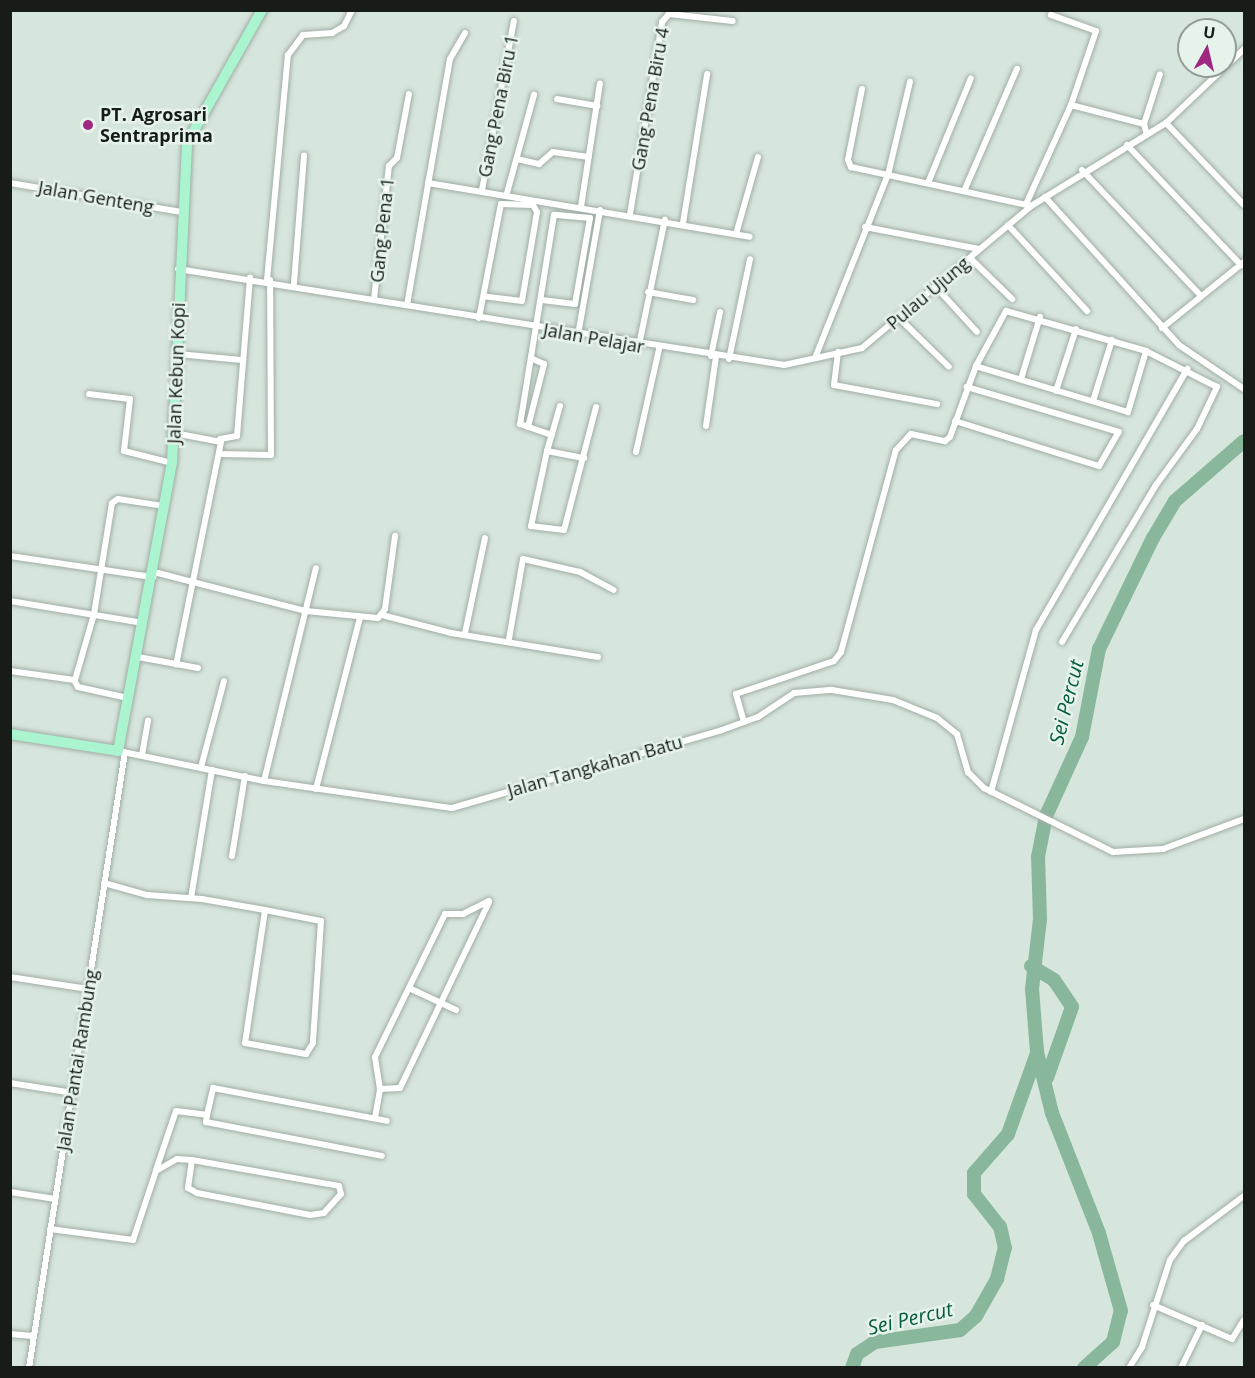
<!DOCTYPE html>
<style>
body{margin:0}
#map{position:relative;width:1255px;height:1378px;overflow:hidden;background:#d7e6dd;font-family:"Open Sans",sans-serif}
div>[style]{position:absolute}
.river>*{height:14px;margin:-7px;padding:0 7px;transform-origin:7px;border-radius:7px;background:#88b79c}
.roads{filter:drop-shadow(0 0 2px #a0ada5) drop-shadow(0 0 2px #a0ada5)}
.minor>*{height:6px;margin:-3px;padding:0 3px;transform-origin:3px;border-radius:3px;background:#fff}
.primary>*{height:10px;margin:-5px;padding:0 5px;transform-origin:5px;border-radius:5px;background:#aaf4cf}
.dots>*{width:16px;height:16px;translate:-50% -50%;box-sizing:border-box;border:3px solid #e5f3ea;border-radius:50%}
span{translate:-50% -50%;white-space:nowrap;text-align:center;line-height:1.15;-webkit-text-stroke:5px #e5f3ea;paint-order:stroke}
.street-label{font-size:18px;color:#171c19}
.poi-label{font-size:18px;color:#171c19;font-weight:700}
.left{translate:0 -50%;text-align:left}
.water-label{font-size:20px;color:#065b39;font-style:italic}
.frame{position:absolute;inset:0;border:12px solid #171c19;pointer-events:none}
.north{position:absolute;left:1177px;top:18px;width:60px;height:60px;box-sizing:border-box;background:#e5f3ea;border:2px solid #939d96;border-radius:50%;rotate:8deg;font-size:16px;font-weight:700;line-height:24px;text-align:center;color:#171c19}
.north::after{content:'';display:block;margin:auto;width:21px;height:27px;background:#9f2982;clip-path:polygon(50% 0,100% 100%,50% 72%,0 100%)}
</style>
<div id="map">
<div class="river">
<i style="left:1031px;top:966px;width:27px;rotate:31deg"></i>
<i style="left:1054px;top:980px;width:32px;rotate:56deg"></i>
<i style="left:1072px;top:1007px;width:75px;rotate:109.4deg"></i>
<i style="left:852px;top:1368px;width:15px;rotate:-70deg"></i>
<i style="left:857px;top:1354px;width:22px;rotate:-34deg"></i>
<i style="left:875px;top:1342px;width:86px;rotate:-8deg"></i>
<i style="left:960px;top:1330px;width:21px;rotate:-41deg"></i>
<i style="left:976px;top:1316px;width:43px;rotate:-60.4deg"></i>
<i style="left:997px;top:1279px;width:32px;rotate:-76deg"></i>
<i style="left:1005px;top:1248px;width:22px;rotate:-103deg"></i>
<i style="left:1000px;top:1227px;width:42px;rotate:-128.2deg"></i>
<i style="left:974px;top:1194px;width:21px;rotate:-90deg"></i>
<i style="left:974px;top:1173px;width:52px;rotate:-48.9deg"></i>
<i style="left:1008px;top:1134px;width:86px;rotate:-70.3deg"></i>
<i style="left:1084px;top:1368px;width:39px;rotate:-42deg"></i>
<i style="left:1113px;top:1342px;width:32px;rotate:-76deg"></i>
<i style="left:1121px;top:1311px;width:81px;rotate:-105.8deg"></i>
<i style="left:1099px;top:1233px;width:129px;rotate:-111.4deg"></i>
<i style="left:1052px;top:1113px;width:63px;rotate:-103.8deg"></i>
<i style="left:1037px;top:1052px;width:63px;rotate:-94.5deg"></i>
<i style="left:1032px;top:989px;width:70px;rotate:-83.5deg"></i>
<i style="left:1040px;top:919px;width:62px;rotate:-91.8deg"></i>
<i style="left:1038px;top:857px;width:42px;rotate:-79deg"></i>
<i style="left:1046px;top:816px;width:87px;rotate:-65.5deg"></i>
<i style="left:1082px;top:737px;width:90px;rotate:-79.1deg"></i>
<i style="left:1099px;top:649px;width:123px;rotate:-64.1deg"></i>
<i style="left:1153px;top:538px;width:43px;rotate:-59.3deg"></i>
<i style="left:1175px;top:501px;width:91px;rotate:-41deg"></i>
</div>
<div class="roads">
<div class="minor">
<i style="left:862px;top:89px;width:72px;rotate:101.2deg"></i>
<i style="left:848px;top:160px;width:8px;rotate:67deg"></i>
<i style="left:851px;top:167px;width:184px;rotate:12.2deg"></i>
<i style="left:557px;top:99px;width:41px;rotate:9.9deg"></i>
<i style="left:1071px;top:105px;width:75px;rotate:14.6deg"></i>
<i style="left:1144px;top:124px;width:11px;rotate:75deg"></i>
<i style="left:1166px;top:123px;width:113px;rotate:46.4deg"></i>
<i style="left:1144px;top:124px;width:52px;rotate:-72.3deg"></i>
<i style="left:1127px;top:145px;width:166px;rotate:46.5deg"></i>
<i style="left:517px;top:159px;width:23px;rotate:13deg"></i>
<i style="left:539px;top:164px;width:18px;rotate:-41deg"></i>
<i style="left:553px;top:152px;width:36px;rotate:8deg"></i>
<i style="left:1082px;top:170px;width:173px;rotate:46.6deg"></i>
<i style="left:10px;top:183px;width:174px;rotate:9.6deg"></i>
<i style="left:428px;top:183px;width:326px;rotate:9.5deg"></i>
<i style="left:928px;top:183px;width:113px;rotate:-67.7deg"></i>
<i style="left:965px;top:189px;width:131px;rotate:-66.6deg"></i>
<i style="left:482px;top:190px;width:172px;rotate:-79.3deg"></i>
<i style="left:507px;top:193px;width:102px;rotate:-74.6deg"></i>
<i style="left:1045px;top:197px;width:200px;rotate:47.8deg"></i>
<i style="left:1179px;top:345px;width:78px;rotate:34.1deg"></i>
<i style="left:1027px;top:202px;width:107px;rotate:-65.6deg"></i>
<i style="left:1071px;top:105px;width:78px;rotate:-71.3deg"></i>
<i style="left:1096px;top:31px;width:48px;rotate:-160.4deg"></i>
<i style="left:581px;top:207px;width:125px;rotate:-81.3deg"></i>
<i style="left:630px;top:214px;width:195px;rotate:-80.5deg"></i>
<i style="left:662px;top:22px;width:11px;rotate:-49deg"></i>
<i style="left:669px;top:14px;width:64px;rotate:6.2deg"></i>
<i style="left:683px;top:223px;width:151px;rotate:-80.8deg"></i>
<i style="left:1008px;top:225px;width:117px;rotate:47.4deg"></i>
<i style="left:865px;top:227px;width:116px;rotate:10.9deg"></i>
<i style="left:736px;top:234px;width:80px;rotate:-74.1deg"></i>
<i style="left:970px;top:258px;width:59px;rotate:44.3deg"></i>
<i style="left:178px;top:269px;width:614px;rotate:9deg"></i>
<i style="left:784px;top:365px;width:80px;rotate:-12.3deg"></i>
<i style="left:862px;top:348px;width:221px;rotate:-40deg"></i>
<i style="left:1031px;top:206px;width:158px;rotate:-31.6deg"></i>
<i style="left:1166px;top:123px;width:108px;rotate:-43.5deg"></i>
<i style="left:267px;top:280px;width:226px;rotate:-84.7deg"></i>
<i style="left:288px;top:55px;width:25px;rotate:-53deg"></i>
<i style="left:303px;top:35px;width:29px;rotate:-4deg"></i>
<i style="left:332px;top:33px;width:14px;rotate:-30deg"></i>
<i style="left:344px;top:26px;width:18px;rotate:-63deg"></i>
<i style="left:294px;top:283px;width:128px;rotate:-85.5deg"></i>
<i style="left:935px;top:286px;width:62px;rotate:47.6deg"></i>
<i style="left:648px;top:292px;width:46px;rotate:10.1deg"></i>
<i style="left:374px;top:299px;width:134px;rotate:-83.6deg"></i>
<i style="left:389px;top:166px;width:11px;rotate:-45deg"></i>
<i style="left:397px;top:158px;width:65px;rotate:-79.4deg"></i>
<i style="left:542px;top:300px;width:33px;rotate:7deg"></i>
<i style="left:575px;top:304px;width:87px;rotate:-80.1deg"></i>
<i style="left:590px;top:218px;width:36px;rotate:-175deg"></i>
<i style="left:554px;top:215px;width:212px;rotate:99.2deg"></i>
<i style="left:520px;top:424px;width:34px;rotate:19deg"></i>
<i style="left:407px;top:305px;width:250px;rotate:-80.1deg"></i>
<i style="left:450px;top:59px;width:30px;rotate:-60deg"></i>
<i style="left:898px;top:317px;width:71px;rotate:44.4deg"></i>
<i style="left:479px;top:318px;width:116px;rotate:-79.1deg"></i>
<i style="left:501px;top:204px;width:32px;rotate:2deg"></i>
<i style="left:533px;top:205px;width:8px;rotate:60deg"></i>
<i style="left:537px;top:212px;width:90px;rotate:99.6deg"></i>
<i style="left:522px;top:301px;width:38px;rotate:-173deg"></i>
<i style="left:1162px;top:328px;width:105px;rotate:-38.8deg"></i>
<i style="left:578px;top:335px;width:127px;rotate:-80deg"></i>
<i style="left:639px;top:345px;width:128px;rotate:-78.3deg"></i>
<i style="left:838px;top:352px;width:33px;rotate:97deg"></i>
<i style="left:834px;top:385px;width:105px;rotate:10.5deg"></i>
<i style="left:178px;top:354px;width:64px;rotate:5.4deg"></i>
<i style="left:711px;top:356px;width:45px;rotate:-78.4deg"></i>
<i style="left:815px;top:358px;width:197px;rotate:-68.3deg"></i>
<i style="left:888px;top:175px;width:96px;rotate:-76.7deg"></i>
<i style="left:729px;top:359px;width:102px;rotate:-78.1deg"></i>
<i style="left:1021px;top:379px;width:65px;rotate:-73deg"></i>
<i style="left:1056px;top:391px;width:65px;rotate:-72.1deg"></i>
<i style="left:89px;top:394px;width:41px;rotate:7deg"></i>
<i style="left:130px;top:399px;width:52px;rotate:96.6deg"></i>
<i style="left:124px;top:451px;width:49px;rotate:14deg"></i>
<i style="left:1093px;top:401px;width:64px;rotate:-72.7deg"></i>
<i style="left:560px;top:406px;width:47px;rotate:106.1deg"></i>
<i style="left:547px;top:451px;width:38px;rotate:11deg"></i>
<i style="left:955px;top:421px;width:151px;rotate:17.4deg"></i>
<i style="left:1099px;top:466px;width:39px;rotate:-60deg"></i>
<i style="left:1119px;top:432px;width:159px;rotate:-163.5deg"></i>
<i style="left:706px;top:426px;width:70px;rotate:-81.8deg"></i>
<i style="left:528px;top:427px;width:65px;rotate:-75.7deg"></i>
<i style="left:544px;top:364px;width:12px;rotate:-156deg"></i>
<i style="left:174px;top:433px;width:48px;rotate:10.8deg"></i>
<i style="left:221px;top:442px;width:227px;rotate:101.4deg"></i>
<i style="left:220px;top:439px;width:17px;rotate:-10deg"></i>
<i style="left:237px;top:436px;width:159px;rotate:-85.3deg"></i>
<i style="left:547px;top:451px;width:77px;rotate:102deg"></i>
<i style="left:531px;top:526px;width:33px;rotate:7deg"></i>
<i style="left:564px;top:530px;width:127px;rotate:-75.4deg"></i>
<i style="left:636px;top:452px;width:106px;rotate:-77.4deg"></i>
<i style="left:220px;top:454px;width:51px;rotate:1.1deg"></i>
<i style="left:271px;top:455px;width:175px;rotate:-90.3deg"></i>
<i style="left:10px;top:556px;width:145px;rotate:8.4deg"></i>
<i style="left:154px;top:572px;width:157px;rotate:14.4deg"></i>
<i style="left:306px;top:611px;width:72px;rotate:5.6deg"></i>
<i style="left:378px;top:618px;width:11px;rotate:-52deg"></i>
<i style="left:385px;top:609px;width:74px;rotate:-82.2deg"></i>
<i style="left:10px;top:601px;width:135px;rotate:9.4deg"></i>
<i style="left:382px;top:615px;width:71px;rotate:14.6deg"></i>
<i style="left:451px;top:633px;width:149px;rotate:9.3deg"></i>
<i style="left:465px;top:633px;width:97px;rotate:-78.1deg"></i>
<i style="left:509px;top:639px;width:81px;rotate:-80.1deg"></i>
<i style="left:523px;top:559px;width:58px;rotate:12.8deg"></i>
<i style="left:580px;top:572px;width:38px;rotate:28deg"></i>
<i style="left:1062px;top:642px;width:183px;rotate:-59.1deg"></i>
<i style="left:1156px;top:485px;width:69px;rotate:-53.8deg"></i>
<i style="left:1197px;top:429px;width:47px;rotate:-64.5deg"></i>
<i style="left:1217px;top:387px;width:80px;rotate:-153.1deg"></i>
<i style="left:138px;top:657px;width:61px;rotate:10.4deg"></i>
<i style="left:10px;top:671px;width:65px;rotate:8deg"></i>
<i style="left:74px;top:680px;width:8px;rotate:60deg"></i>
<i style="left:78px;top:687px;width:51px;rotate:12.4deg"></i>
<i style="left:75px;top:680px;width:69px;rotate:-73.9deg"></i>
<i style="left:94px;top:614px;width:112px;rotate:-80.8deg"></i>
<i style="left:112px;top:503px;width:7px;rotate:-34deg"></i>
<i style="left:118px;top:499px;width:47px;rotate:8.7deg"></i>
<i style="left:744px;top:722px;width:29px;rotate:-106deg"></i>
<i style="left:736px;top:694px;width:103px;rotate:-18.6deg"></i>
<i style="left:834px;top:661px;width:11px;rotate:-52deg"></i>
<i style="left:841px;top:652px;width:209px;rotate:-74.8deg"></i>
<i style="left:896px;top:450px;width:22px;rotate:-47deg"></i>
<i style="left:911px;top:434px;width:35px;rotate:12deg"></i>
<i style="left:945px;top:441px;width:6px;rotate:-39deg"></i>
<i style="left:950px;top:437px;width:76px;rotate:-69.9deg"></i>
<i style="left:976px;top:366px;width:63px;rotate:-61.4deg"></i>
<i style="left:1006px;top:311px;width:146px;rotate:15.9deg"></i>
<i style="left:1146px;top:351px;width:64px;rotate:106.4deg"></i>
<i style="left:1128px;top:412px;width:159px;rotate:-163.2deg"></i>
<i style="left:118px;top:751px;width:149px;rotate:11.6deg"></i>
<i style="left:264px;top:781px;width:190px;rotate:8.2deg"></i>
<i style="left:452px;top:808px;width:281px;rotate:-16.1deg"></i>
<i style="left:722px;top:730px;width:38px;rotate:-20deg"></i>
<i style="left:758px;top:717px;width:43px;rotate:-33.7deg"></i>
<i style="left:794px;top:693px;width:38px;rotate:-5deg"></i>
<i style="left:832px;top:690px;width:62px;rotate:9.3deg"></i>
<i style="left:893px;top:700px;width:48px;rotate:22.2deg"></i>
<i style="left:937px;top:718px;width:26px;rotate:39deg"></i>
<i style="left:957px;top:734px;width:40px;rotate:74deg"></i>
<i style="left:968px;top:772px;width:23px;rotate:45deg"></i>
<i style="left:984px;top:788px;width:144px;rotate:26.4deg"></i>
<i style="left:1113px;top:852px;width:50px;rotate:-3.4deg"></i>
<i style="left:1163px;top:849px;width:86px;rotate:-20.3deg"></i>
<i style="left:142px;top:755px;width:35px;rotate:-80deg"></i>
<i style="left:201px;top:767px;width:89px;rotate:-75deg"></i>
<i style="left:264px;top:781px;width:219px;rotate:-76.3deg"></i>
<i style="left:316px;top:789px;width:177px;rotate:-75.6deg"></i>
<i style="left:991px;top:792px;width:168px;rotate:-74.5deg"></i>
<i style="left:1036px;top:630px;width:302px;rotate:-59.9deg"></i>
<i style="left:232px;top:856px;width:81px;rotate:-80.8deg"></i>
<i style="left:104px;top:883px;width:45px;rotate:15.6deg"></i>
<i style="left:147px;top:895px;width:55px;rotate:4.2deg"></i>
<i style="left:202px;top:899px;width:64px;rotate:9.9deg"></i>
<i style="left:265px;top:910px;width:57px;rotate:11.1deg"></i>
<i style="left:321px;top:921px;width:122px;rotate:93.8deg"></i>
<i style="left:313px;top:1043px;width:13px;rotate:122deg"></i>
<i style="left:306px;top:1054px;width:62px;rotate:-169.8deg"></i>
<i style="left:245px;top:1043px;width:134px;rotate:-81.4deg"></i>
<i style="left:191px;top:898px;width:130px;rotate:-80.7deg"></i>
<i style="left:10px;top:977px;width:79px;rotate:8.7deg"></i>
<i style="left:409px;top:988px;width:52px;rotate:25.1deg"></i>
<i style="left:10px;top:1083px;width:64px;rotate:9deg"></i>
<i style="left:380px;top:1089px;width:20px;rotate:-3deg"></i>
<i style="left:400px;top:1088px;width:206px;rotate:-64.4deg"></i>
<i style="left:207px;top:1115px;width:28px;rotate:-77deg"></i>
<i style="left:213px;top:1088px;width:177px;rotate:10.7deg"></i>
<i style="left:375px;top:1118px;width:29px;rotate:-80deg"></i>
<i style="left:380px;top:1089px;width:32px;rotate:-99deg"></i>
<i style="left:375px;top:1057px;width:159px;rotate:-63.9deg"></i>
<i style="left:445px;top:914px;width:18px"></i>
<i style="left:463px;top:914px;width:29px;rotate:-27deg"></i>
<i style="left:156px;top:1170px;width:62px;rotate:-71.3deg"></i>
<i style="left:176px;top:1111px;width:31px;rotate:7deg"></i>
<i style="left:207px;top:1115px;width:7px;rotate:98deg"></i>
<i style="left:206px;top:1122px;width:179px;rotate:10.9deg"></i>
<i style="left:10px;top:1192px;width:46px;rotate:8.8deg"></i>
<i style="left:50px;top:1229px;width:84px;rotate:7.5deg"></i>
<i style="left:133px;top:1240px;width:73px;rotate:-71.6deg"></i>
<i style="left:156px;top:1171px;width:24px;rotate:-30deg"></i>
<i style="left:177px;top:1159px;width:15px;rotate:4deg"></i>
<i style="left:192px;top:1160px;width:149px;rotate:10deg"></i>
<i style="left:339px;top:1186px;width:8px;rotate:76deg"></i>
<i style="left:341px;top:1194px;width:25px;rotate:132deg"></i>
<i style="left:324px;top:1213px;width:14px;rotate:172deg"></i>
<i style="left:310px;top:1215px;width:115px;rotate:-169deg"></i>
<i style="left:197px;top:1193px;width:10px;rotate:-151deg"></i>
<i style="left:188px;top:1188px;width:28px;rotate:-82deg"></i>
<i style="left:1153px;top:1305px;width:86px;rotate:23.3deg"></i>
<i style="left:1232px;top:1339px;width:22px;rotate:-58deg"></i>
<i style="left:10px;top:1334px;width:23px;rotate:5deg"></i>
<i style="left:29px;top:1368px;width:623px;rotate:-81.14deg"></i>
<i style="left:1129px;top:1368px;width:25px;rotate:-58deg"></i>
<i style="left:1142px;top:1347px;width:91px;rotate:-72.2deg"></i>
<i style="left:1170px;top:1260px;width:24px;rotate:-54deg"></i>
<i style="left:1184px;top:1241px;width:75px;rotate:-36.9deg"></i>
<i style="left:1181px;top:1368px;width:48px;rotate:-64deg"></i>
</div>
<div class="primary">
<i style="left:10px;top:734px;width:109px;rotate:8.9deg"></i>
<i style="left:118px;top:751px;width:293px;rotate:-79.4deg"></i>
<i style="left:172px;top:463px;width:320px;rotate:-87.3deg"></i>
<i style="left:187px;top:143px;width:153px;rotate:-60.6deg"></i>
</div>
</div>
<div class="dots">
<i style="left:88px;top:125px;background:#9f2982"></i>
</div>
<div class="street-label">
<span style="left:650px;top:99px;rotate:-80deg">Gang Pena Biru 4</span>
<span style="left:498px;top:106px;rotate:-79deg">Gang Pena Biru 1</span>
<span style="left:96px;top:197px;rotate:10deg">Jalan Genteng</span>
<span style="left:382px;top:230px;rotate:-84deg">Gang Pena 1</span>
<span style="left:928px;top:293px;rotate:-40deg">Pulau Ujung</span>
<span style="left:594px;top:338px;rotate:10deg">Jalan Pelajar</span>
<span style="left:176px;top:373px;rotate:-88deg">Jalan Kebun Kopi</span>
<span style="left:595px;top:766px;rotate:-16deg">Jalan Tangkahan Batu</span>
<span style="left:77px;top:1060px;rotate:-81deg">Jalan Pantai Rambung</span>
</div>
<div class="poi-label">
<span class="left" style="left:100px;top:125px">PT. Agrosari<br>Sentraprima</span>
</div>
<div class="water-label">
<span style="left:1066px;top:702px;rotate:-76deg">Sei Percut</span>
<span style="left:910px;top:1318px;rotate:-13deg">Sei Percut</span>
</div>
<div class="frame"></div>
<div class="north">U</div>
</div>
